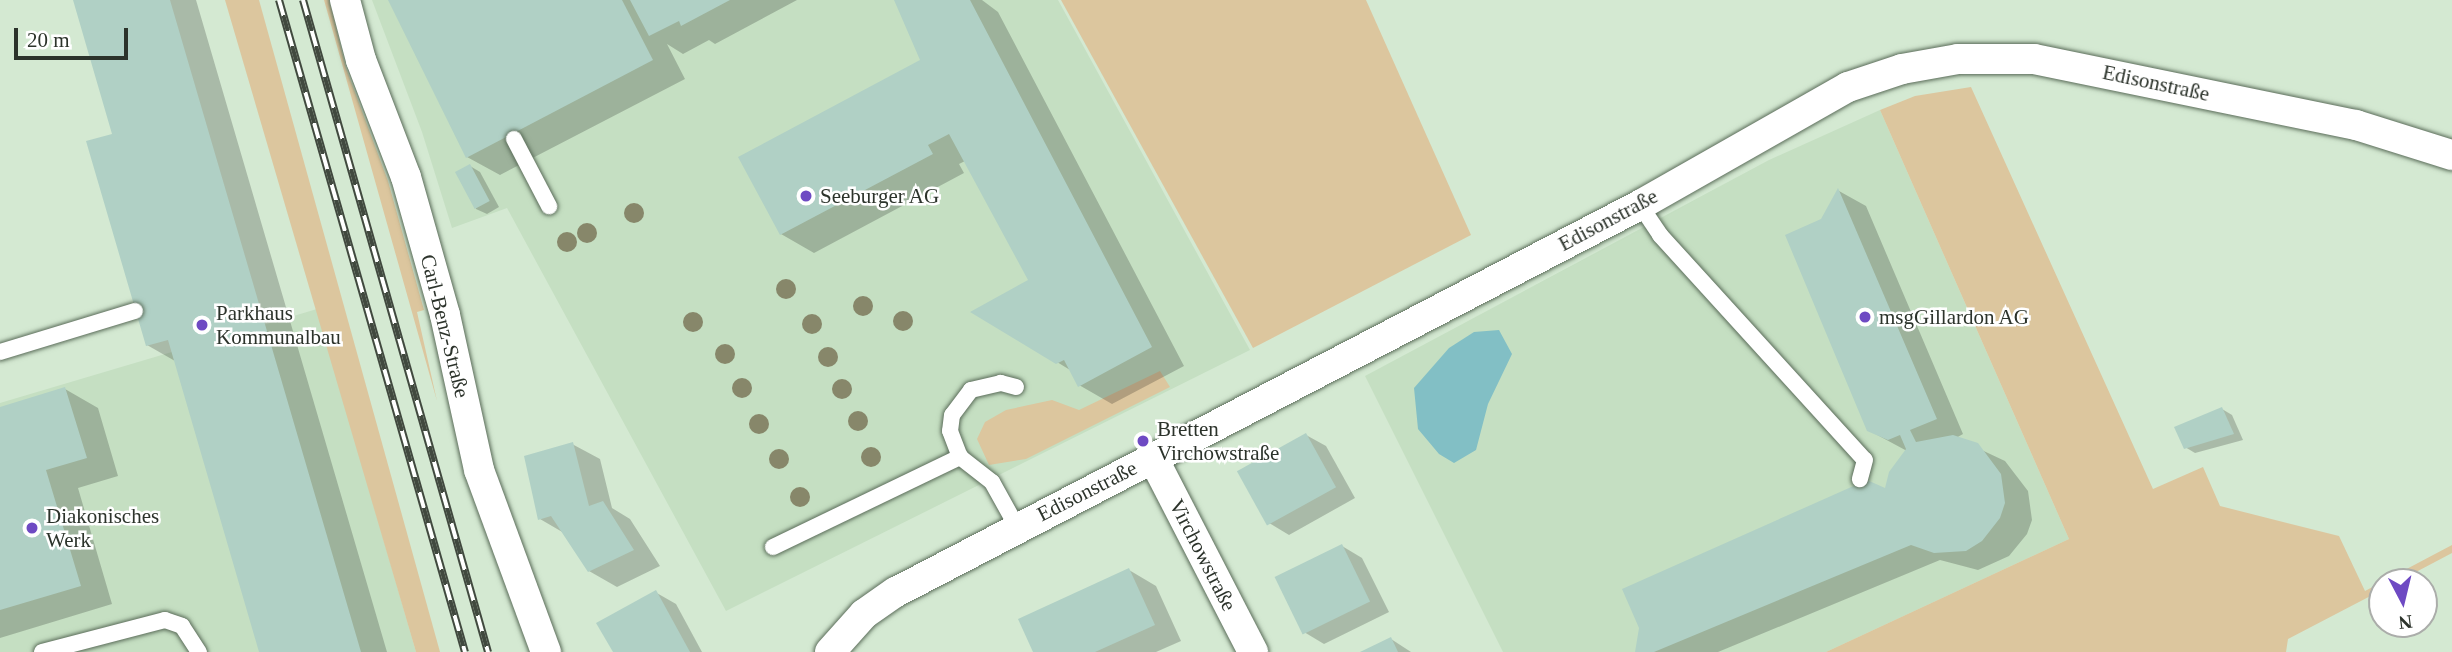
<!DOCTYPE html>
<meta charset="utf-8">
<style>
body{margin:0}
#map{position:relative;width:2452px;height:652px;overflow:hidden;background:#d4e9d2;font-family:Georgia,serif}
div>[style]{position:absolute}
.built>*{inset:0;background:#c5dfc2}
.green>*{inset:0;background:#dcc69e}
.water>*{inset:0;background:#82bfc5}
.shadow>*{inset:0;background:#0003}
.building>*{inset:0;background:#b0d0c5;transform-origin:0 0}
.roads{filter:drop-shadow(0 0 2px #5a6c59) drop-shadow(0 0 2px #5a6c59)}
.lane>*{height:16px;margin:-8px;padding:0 8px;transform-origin:8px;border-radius:8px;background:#fff}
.street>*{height:30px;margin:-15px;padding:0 15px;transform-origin:15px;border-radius:15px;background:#fff}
.rail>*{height:8px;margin-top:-4px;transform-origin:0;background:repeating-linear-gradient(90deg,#fff 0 16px,#41493f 0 32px);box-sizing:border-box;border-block:2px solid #41493f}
.trees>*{width:20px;height:20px;margin:-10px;border-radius:50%;background:#87876a}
.dots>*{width:19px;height:19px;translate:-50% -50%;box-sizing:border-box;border:4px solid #fff;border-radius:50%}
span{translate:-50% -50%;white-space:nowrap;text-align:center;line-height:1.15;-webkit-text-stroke:5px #fff;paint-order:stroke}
.street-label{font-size:21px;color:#2c332b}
.poi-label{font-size:21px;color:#2c332b}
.left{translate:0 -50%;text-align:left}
.north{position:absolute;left:2368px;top:568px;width:70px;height:70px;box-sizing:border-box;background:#fff;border:2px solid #abadaa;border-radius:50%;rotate:173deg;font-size:19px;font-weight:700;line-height:28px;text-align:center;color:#2c332b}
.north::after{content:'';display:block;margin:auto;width:24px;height:32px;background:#6e4ac3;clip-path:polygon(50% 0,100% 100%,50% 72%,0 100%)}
.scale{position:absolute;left:14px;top:28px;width:114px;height:32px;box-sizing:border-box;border:4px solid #2c332b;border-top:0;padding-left:9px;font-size:21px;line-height:24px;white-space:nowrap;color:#2c332b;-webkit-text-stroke:5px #fff;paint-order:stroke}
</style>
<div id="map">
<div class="built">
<i style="clip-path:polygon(372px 0,1058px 0,1250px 350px,726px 611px,507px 208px,452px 228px,422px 132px)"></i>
<i style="clip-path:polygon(1880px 110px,2069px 539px,1826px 652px,1503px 652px,1365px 376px,1769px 160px)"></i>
<i style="clip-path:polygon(317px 309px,416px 652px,0 652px,0 403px)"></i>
</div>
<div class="green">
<i style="clip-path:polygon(225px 0,259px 0,440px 652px,416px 652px)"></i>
<i style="clip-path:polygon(324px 0,329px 0,346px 68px,388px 181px,424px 310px,417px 312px,437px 401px)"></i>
<i style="clip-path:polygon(1061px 0,1366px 0,1471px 235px,1253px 348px)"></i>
<i style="clip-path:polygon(1971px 87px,2153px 489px,2203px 467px,2220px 506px,2339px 536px,2365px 591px,2452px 545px,2452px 553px,2397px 582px,2382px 582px,2382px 590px,2288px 639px,2286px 652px,1826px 652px,2069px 539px,1880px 110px,1915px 96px)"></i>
<i style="clip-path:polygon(1160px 371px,1170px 387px,1026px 459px,989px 465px,977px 439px,985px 422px,1006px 410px,1052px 400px,1079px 410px)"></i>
</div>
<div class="water">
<i style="clip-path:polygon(1499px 330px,1512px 354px,1488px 404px,1476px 450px,1454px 463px,1439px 454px,1418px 429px,1414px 388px,1449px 348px,1474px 332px)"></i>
</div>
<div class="shadow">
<i style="clip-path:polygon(75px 0,196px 0,387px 652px,261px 652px,175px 361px,147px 345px,115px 135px)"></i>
<i style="clip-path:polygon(390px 0,797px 0,715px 44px,709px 40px,683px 54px,667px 44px,685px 79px,500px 175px,467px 157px)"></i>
<i style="clip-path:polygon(896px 0,982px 0,998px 12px,1184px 366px,1112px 404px,1079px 385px,1070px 370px,1057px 362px,1030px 281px,965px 161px,959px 164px,964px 173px,814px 253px,781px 234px,922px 61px)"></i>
<i style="clip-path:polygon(470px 166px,480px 172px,499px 207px,487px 214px,476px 209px)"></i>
<i style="clip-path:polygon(1839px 191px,1866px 206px,1963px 434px,1956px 438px,2005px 461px,2028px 491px,2032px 520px,2027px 534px,2009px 556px,1978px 570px,1940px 560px,1718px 652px,1636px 652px,1886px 491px,1907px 451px,1868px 430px,1822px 221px)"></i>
<i style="clip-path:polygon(65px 389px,98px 408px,118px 476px,78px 488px,112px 604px,0 638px,0 408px)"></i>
<i style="clip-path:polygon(2222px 409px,2232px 415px,2243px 440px,2195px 453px,2185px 447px)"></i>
<i style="clip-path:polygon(1306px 435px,1326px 446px,1355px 498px,1289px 535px,1269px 523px)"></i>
<i style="clip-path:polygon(572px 444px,600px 459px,612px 508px,630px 519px,660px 566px,617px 587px,589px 571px,564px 533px,540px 519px)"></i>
<i style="clip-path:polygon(1342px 546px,1362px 558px,1389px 612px,1324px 644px,1304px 632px)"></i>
<i style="clip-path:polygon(1129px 570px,1156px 586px,1181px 641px,1156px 652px,1035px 652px)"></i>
<i style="clip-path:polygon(655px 592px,676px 604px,702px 652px,615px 652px)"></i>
<i style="clip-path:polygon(1391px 639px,1411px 652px,1364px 652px)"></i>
</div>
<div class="building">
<i style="clip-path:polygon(73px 0,170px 0,361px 652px,259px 652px,168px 340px,146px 346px,86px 141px,112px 134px)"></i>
<i style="clip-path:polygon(388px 0,622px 0,653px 60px,466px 158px)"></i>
<i style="clip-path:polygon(630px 0,730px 0,681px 26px,679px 21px,649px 36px)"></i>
<i style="clip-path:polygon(894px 0,970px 0,1152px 347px,1078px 387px,1064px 360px,1056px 364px,970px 312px,1028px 280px,949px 134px,928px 145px,933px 154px,780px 235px,738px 157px,920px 60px)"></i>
<i style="left:470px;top:164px;width:42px;height:17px;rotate:62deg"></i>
<i style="clip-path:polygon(1838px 188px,1937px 419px,1910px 430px,1916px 442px,1953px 435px,1978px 443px,2001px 474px,2005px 503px,2000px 518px,1982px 541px,1966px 551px,1934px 553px,1911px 545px,1654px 652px,1635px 652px,1639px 628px,1622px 589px,1867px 480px,1885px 488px,1889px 472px,1906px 449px,1900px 435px,1888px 440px,1867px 431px,1785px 235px,1821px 219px)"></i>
<i style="clip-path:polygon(65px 387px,87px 458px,46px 470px,81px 586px,0 610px,0 407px)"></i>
<i style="clip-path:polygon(2222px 407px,2234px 434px,2184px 449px,2174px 427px)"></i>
<i style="left:1306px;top:433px;width:62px;height:79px;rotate:61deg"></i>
<i style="clip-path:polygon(573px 442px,589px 506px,603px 501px,634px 550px,588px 572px,551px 516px,538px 520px,524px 456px)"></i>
<i style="left:1342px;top:544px;width:64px;height:75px;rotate:64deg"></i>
<i style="clip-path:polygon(1129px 568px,1155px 625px,1095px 652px,1033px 652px,1018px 619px)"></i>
<i style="clip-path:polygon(656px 590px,690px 652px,613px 652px,596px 623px)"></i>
<i style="clip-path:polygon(1391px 637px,1398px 652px,1360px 652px)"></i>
</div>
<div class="roads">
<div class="lane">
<i style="left:514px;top:139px;width:76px;rotate:62.4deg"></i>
<i style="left:1640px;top:205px;width:36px;rotate:56deg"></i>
<i style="left:1660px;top:235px;width:304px;rotate:47.7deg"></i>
<i style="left:1865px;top:460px;width:20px;rotate:105deg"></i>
<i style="left:0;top:352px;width:141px;rotate:-16.9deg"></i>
<i style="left:1016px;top:387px;width:16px;rotate:-165deg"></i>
<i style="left:1001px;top:383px;width:31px;rotate:167deg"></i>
<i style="left:971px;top:390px;width:31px;rotate:127deg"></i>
<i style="left:952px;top:415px;width:16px;rotate:97deg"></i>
<i style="left:950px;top:431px;width:28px;rotate:69deg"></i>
<i style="left:960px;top:457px;width:41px;rotate:38deg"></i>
<i style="left:992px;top:482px;width:51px;rotate:60.9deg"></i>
<i style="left:773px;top:547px;width:208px;rotate:-25.7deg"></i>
<i style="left:42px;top:652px;width:127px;rotate:-14.6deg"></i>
<i style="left:165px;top:620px;width:18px;rotate:19deg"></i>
<i style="left:182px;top:626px;width:31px;rotate:57deg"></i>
</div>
<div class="street">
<i style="left:345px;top:0;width:62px;rotate:75.1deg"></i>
<i style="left:361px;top:60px;width:125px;rotate:69deg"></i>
<i style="left:406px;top:177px;width:143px;rotate:74.2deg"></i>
<i style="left:445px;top:315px;width:159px;rotate:77.6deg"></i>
<i style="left:479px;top:470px;width:194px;rotate:69.8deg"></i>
<i style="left:1153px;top:458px;width:218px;rotate:62.7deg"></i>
<i style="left:830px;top:652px;width:51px;rotate:-48.2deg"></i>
<i style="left:864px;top:614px;width:39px;rotate:-35deg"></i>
<i style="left:896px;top:592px;width:839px;rotate:-27.48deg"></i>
<i style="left:1640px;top:205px;width:239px;rotate:-29.6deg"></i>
<i style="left:1848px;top:87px;width:57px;rotate:-18.4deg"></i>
<i style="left:1902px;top:69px;width:57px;rotate:-10.1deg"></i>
<i style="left:1958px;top:59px;width:76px"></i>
<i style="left:2034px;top:59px;width:329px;rotate:11.6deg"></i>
<i style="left:2356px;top:125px;width:101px;rotate:17.4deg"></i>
</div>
</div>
<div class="rail">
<i style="left:279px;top:0;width:678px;rotate:74.08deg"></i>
<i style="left:303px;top:0;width:678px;rotate:74.16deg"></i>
</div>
<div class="trees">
<i style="left:634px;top:213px"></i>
<i style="left:587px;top:233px"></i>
<i style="left:567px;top:242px"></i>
<i style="left:786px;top:289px"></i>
<i style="left:863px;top:306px"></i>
<i style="left:903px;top:321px"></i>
<i style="left:693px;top:322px"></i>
<i style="left:812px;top:324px"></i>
<i style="left:725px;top:354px"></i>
<i style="left:828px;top:357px"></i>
<i style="left:742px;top:388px"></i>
<i style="left:842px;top:389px"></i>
<i style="left:858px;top:421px"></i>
<i style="left:759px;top:424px"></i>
<i style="left:871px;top:457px"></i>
<i style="left:779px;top:459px"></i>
<i style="left:800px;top:497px"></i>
</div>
<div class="dots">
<i style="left:806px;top:196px;background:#6e4ac3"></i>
<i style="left:1865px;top:317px;background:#6e4ac3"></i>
<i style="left:202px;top:325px;background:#6e4ac3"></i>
<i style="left:1143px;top:441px;background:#6e4ac3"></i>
<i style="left:32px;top:528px;background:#6e4ac3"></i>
</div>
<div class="street-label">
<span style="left:2156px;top:83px;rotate:12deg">Edisonstraße</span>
<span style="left:1608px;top:220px;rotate:-28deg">Edisonstraße</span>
<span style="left:445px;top:326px;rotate:76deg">Carl-Benz-Straße</span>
<span style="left:1087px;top:491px;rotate:-27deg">Edisonstraße</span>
<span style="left:1203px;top:555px;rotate:63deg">Virchowstraße</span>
</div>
<div class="poi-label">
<span class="left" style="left:820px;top:196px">Seeburger AG</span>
<span class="left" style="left:216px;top:325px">Parkhaus<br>Kommunalbau</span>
<span class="left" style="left:1879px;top:317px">msgGillardon AG</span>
<span class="left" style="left:1157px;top:441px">Bretten<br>Virchowstraße</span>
<span class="left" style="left:46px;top:528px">Diakonisches<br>Werk</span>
</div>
<div class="north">N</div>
<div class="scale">20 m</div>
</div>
